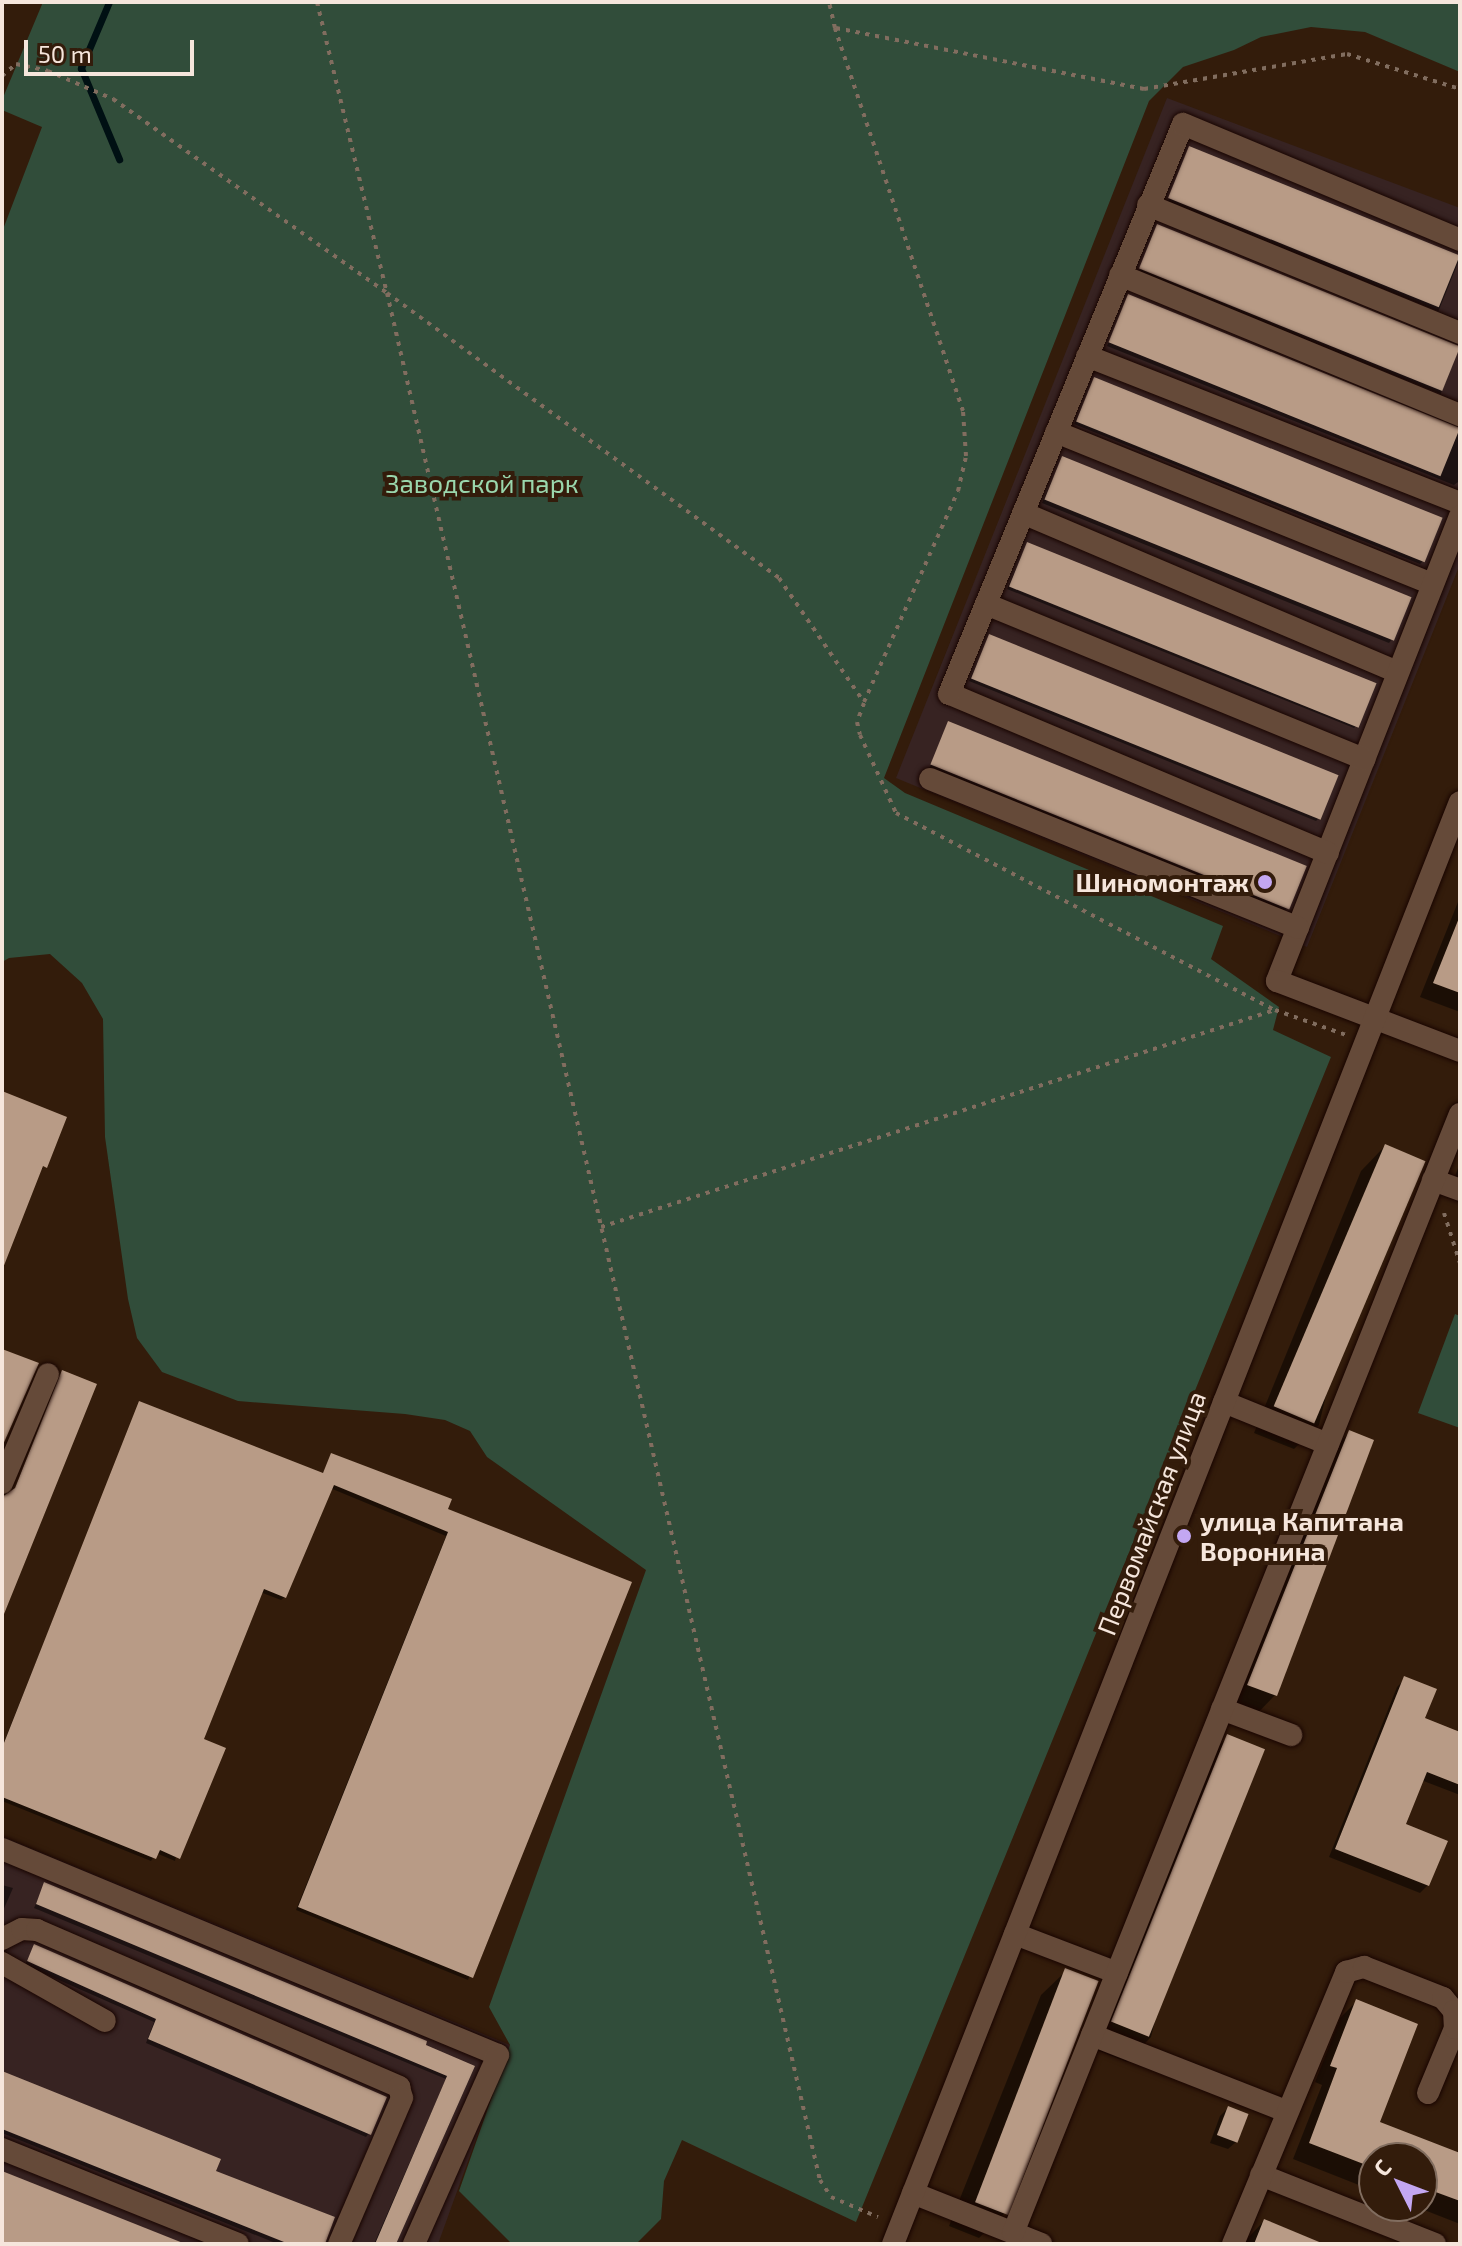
<!DOCTYPE html>
<meta charset="utf-8">
<style>
body{margin:0}
#map{position:relative;width:1462px;height:2246px;overflow:hidden;background:#331c0b;font-family:"Exo 2",sans-serif}
div>[style]{position:absolute}
.industrial>*{inset:0;background:#372322}
.green>*{inset:0;background:#314d3a}
.shadow>*{inset:0;background:#0007;transform-origin:0 0}
.stream>*{height:7px;margin:-3.5px;padding:0 3.5px;transform-origin:3.5px;border-radius:3.5px;background:#001013}
.building>*{inset:0;background:#b89b86;transform-origin:0 0}
.path>*{height:4px;margin-top:-2px;transform-origin:0;background:repeating-linear-gradient(90deg,#816d5f 0 4px,transparent 0 10px)}
.roads{filter:drop-shadow(0 0 2px #190500) drop-shadow(0 0 2px #190500)}
.minor>*{height:22px;margin:-11px;padding:0 11px;transform-origin:11px;border-radius:11px;background:#654a39}
.dots>*{width:22px;height:22px;translate:-50% -50%;box-sizing:border-box;border:4px solid #331c0b;border-radius:50%}
span{translate:-50% -50%;white-space:nowrap;text-align:center;line-height:1.15;-webkit-text-stroke:8px #331c0b;paint-order:stroke}
.park-label{font-size:26px;color:#9ad7ad}
.poi-label{font-size:26px;color:#f6e6dc;font-weight:700}
.right{translate:-100% -50%;text-align:right}
.left{translate:0 -50%;text-align:left}
.street-label{font-size:26px;color:#f6e6dc}
.frame{position:absolute;inset:0;border:4px solid #f6e6dc;pointer-events:none}
.north{position:absolute;left:1358px;top:2142px;width:80px;height:80px;box-sizing:border-box;background:#331c0b;border:2px solid #816d5f;border-radius:50%;rotate:312deg;font-size:22px;font-weight:700;line-height:32px;text-align:center;color:#f6e6dc}
.north::after{content:'';display:block;margin:auto;width:28px;height:36px;background:#c3a7f2;clip-path:polygon(50% 0,100% 100%,50% 72%,0 100%)}
.scale{position:absolute;left:24px;top:40px;width:170px;height:36px;box-sizing:border-box;border:4px solid #f6e6dc;border-top:0;padding-left:10px;font-size:24px;line-height:28px;white-space:nowrap;color:#f6e6dc;-webkit-text-stroke:6px #331c0b;paint-order:stroke}
</style>
<div id="map">
<div class="industrial">
<i style="clip-path:polygon(1167px 98px,1460px 208px,1460px 564px,1307px 947px,896px 778px)"></i>
<i style="clip-path:polygon(2px 1836px,510px 2045px,438px 2244px,2px 2244px)"></i>
</div>
<div class="green">
<i style="clip-path:polygon(43px 2px,1460px 2px,1460px 72px,1365px 32px,1311px 27px,1261px 37px,1234px 50px,1183px 67px,1149px 101px,884px 778px,905px 793px,1223px 926px,1211px 959px,1279px 1007px,1273px 1030px,1331px 1057px,856px 2222px,682px 2140px,664px 2181px,661px 2219px,636px 2244px,512px 2244px,459px 2191px,510px 2045px,489px 2007px,646px 1570px,487px 1457px,470px 1431px,445px 1420px,405px 1414px,238px 1401px,162px 1372px,137px 1338px,128px 1299px,105px 1137px,103px 1019px,82px 983px,50px 954px,9px 958px,2px 962px,2px 232px,42px 127px,2px 110px,2px 100px)"></i>
<i style="clip-path:polygon(1455px 1314px,1460px 1316px,1460px 1428px,1418px 1413px)"></i>
</div>
<div class="shadow">
<i style="left:1189px;top:149px;width:292px;height:57px;rotate:22deg"></i>
<i style="left:1158px;top:226px;width:325px;height:50px;rotate:22deg"></i>
<i style="clip-path:polygon(1129px 296px,1460px 430px,1458px 482px,1454px 485px,1107px 346px)"></i>
<i style="clip-path:polygon(1095px 379px,1424px 560px,1420px 564px,1074px 424px)"></i>
<i style="clip-path:polygon(1062px 458px,1392px 639px,1389px 643px,1042px 503px)"></i>
<i style="clip-path:polygon(1027px 544px,1357px 725px,1354px 728px,1007px 589px)"></i>
<i style="clip-path:polygon(989px 637px,1319px 818px,1316px 821px,969px 681px)"></i>
<i style="clip-path:polygon(949px 723px,1287px 908px,1284px 912px,929px 769px)"></i>
<i style="clip-path:polygon(1460px 897px,1460px 1012px,1420px 997px)"></i>
<i style="clip-path:polygon(2px 1094px,64px 1118px,33px 1164px,44px 1169px,40px 1169px,2px 1266px)"></i>
<i style="clip-path:polygon(1385px 1146px,1319px 1425px,1294px 1449px,1254px 1433px,1361px 1171px)"></i>
<i style="clip-path:polygon(1460px 1163px,1460px 1202px,1447px 1197px)"></i>
<i style="clip-path:polygon(62px 1372px,2px 1616px,2px 1498px,13px 1493px)"></i>
<i style="clip-path:polygon(140px 1403px,322px 1475px,332px 1455px,446px 1510px,629px 1583px,468px 1980px,296px 1910px,446px 1536px,330px 1488px,285px 1597px,281px 1600px,260px 1592px,202px 1740px,175px 1861px,156px 1853px,151px 1861px,2px 1801px,2px 1747px)"></i>
<i style="clip-path:polygon(1349px 1433px,1275px 1695px,1251px 1720px,1224px 1710px,1325px 1457px)"></i>
<i style="clip-path:polygon(1405px 1679px,1423px 1719px,1460px 1734px,1460px 1795px,1421px 1780px,1403px 1825px,1428px 1885px,1420px 1893px,1329px 1857px,1397px 1687px)"></i>
<i style="clip-path:polygon(1228px 1737px,1151px 2037px,1127px 2062px,1089px 2047px,1203px 1761px)"></i>
<i style="clip-path:polygon(45px 1884px,472px 2067px,394px 2244px,374px 2244px,446px 2079px,34px 1908px)"></i>
<i style="clip-path:polygon(2px 1885px,13px 1888px,2px 1913px)"></i>
<i style="clip-path:polygon(34px 1946px,369px 2133px,366px 2137px,146px 2043px,154px 2022px,25px 1965px)"></i>
<i style="clip-path:polygon(1066px 1971px,1004px 2214px,979px 2238px,949px 2226px,1041px 1995px)"></i>
<i style="clip-path:polygon(1356px 2002px,1378px 2123px,1460px 2155px,1460px 2224px,1414px 2206px,1422px 2206px,1422px 2158px,1374px 2158px,1374px 2191px,1293px 2159px,1322px 2085px,1315px 2082px,1340px 2018px)"></i>
<i style="clip-path:polygon(2px 2073px,213px 2173px,324px 2244px,278px 2244px,2px 2133px)"></i>
<i style="clip-path:polygon(1228px 2108px,1236px 2142px,1228px 2149px,1210px 2143px,1220px 2116px)"></i>
<i style="clip-path:polygon(1264px 2221px,1320px 2244px,1242px 2244px)"></i>
</div>
<div class="stream">
<i style="left:109px;top:2px;width:72px;rotate:113deg"></i>
<i style="left:81px;top:68px;width:99px;rotate:67.3deg"></i>
</div>
<div class="building">
<i style="left:1189px;top:146px;width:292px;height:56px;rotate:22deg"></i>
<i style="left:1157px;top:224px;width:327px;height:48px;rotate:22deg"></i>
<i style="left:1128px;top:294px;width:358px;height:52px;rotate:22deg"></i>
<i style="left:1094px;top:377px;width:376px;height:48px;rotate:22deg"></i>
<i style="left:1062px;top:456px;width:377px;height:47px;rotate:22deg"></i>
<i style="left:1027px;top:542px;width:377px;height:48px;rotate:22deg"></i>
<i style="left:989px;top:634px;width:377px;height:48px;rotate:22deg"></i>
<i style="left:948px;top:721px;width:387px;height:47px;rotate:22deg"></i>
<i style="clip-path:polygon(1459px 918px,1460px 918px,1460px 993px,1433px 983px)"></i>
<i style="clip-path:polygon(2px 1091px,67px 1117px,47px 1168px,43px 1166px,3px 1268px)"></i>
<i style="left:1385px;top:1144px;width:44px;height:285px;rotate:23deg"></i>
<i style="clip-path:polygon(2px 1349px,39px 1363px,2px 1447px)"></i>
<i style="clip-path:polygon(62px 1370px,97px 1384px,2px 1619px,2px 1497px,15px 1488px)"></i>
<i style="clip-path:polygon(139px 1401px,323px 1473px,331px 1453px,452px 1499px,448px 1509px,632px 1582px,473px 1978px,298px 1907px,448px 1532px,334px 1485px,286px 1598px,264px 1589px,204px 1739px,226px 1748px,180px 1859px,160px 1850px,156px 1859px,2px 1797px,2px 1748px)"></i>
<i style="clip-path:polygon(1349px 1430px,1374px 1440px,1277px 1696px,1247px 1685px)"></i>
<i style="clip-path:polygon(1404px 1676px,1437px 1689px,1425px 1718px,1460px 1732px,1460px 1785px,1427px 1772px,1406px 1824px,1448px 1841px,1429px 1886px,1335px 1849px)"></i>
<i style="left:1227px;top:1734px;width:41px;height:310px;rotate:22deg"></i>
<i style="clip-path:polygon(44px 1882px,427px 2041px,426px 2045px,475px 2066px,396px 2244px,375px 2244px,447px 2076px,36px 1904px)"></i>
<i style="clip-path:polygon(34px 1944px,387px 2097px,371px 2135px,148px 2039px,156px 2019px,27px 1961px)"></i>
<i style="left:1065px;top:1968px;width:36px;height:251px;rotate:21deg"></i>
<i style="clip-path:polygon(1356px 1999px,1418px 2024px,1380px 2122px,1460px 2153px,1460px 2201px,1422px 2187px,1422px 2158px,1374px 2158px,1374px 2168px,1309px 2143px,1337px 2068px,1330px 2066px)"></i>
<i style="clip-path:polygon(2px 2071px,221px 2159px,216px 2171px,335px 2217px,325px 2244px,289px 2244px,2px 2129px)"></i>
<i style="left:1228px;top:2106px;width:22px;height:31px;rotate:21deg"></i>
<i style="clip-path:polygon(2px 2171px,183px 2243px,183px 2244px,2px 2244px)"></i>
<i style="clip-path:polygon(1264px 2219px,1324px 2244px,1254px 2244px)"></i>
</div>
<div class="path">
<i style="left:317px;top:2px;width:299px;rotate:76.5deg"></i>
<i style="left:387px;top:293px;width:1936px;rotate:77.08deg"></i>
<i style="left:820px;top:2180px;width:20px;rotate:57deg"></i>
<i style="left:831px;top:2197px;width:51px;rotate:23.1deg"></i>
<i style="left:836px;top:28px;width:314px;rotate:11.2deg"></i>
<i style="left:1144px;top:89px;width:206px;rotate:-9.8deg"></i>
<i style="left:1347px;top:54px;width:118px;rotate:17.2deg"></i>
<i style="left:2px;top:76px;width:18px;rotate:-41deg"></i>
<i style="left:16px;top:64px;width:33px;rotate:12deg"></i>
<i style="left:48px;top:71px;width:71px;rotate:23.3deg"></i>
<i style="left:113px;top:99px;width:336px;rotate:35.3deg"></i>
<i style="left:387px;top:293px;width:485px;rotate:36deg"></i>
<i style="left:779px;top:578px;width:150px;rotate:55.6deg"></i>
<i style="left:864px;top:702px;width:231px;rotate:-66deg"></i>
<i style="left:958px;top:491px;width:36px;rotate:-77deg"></i>
<i style="left:966px;top:456px;width:45px;rotate:-93.8deg"></i>
<i style="left:963px;top:411px;width:404px;rotate:-108.5deg"></i>
<i style="left:835px;top:28px;width:27px;rotate:-103deg"></i>
<i style="left:864px;top:703px;width:20px;rotate:110deg"></i>
<i style="left:857px;top:722px;width:13px;rotate:77deg"></i>
<i style="left:860px;top:735px;width:86px;rotate:65.2deg"></i>
<i style="left:896px;top:813px;width:427px;rotate:27.5deg"></i>
<i style="left:1275px;top:1010px;width:75px;rotate:19.4deg"></i>
<i style="left:1444px;top:1213px;width:52px;rotate:72.3deg"></i>
<i style="left:601px;top:1227px;width:708px;rotate:-17.85deg"></i>
</div>
<div class="roads">
<div class="minor">
<i style="left:1148px;top:205px;width:337px;rotate:22.3deg"></i>
<i style="left:1120px;top:275px;width:368px;rotate:22.4deg"></i>
<i style="left:1087px;top:356px;width:401px;rotate:21.5deg"></i>
<i style="left:1056px;top:432px;width:406px;rotate:22deg"></i>
<i style="left:1023px;top:513px;width:407px;rotate:23deg"></i>
<i style="left:1460px;top:516px;width:500px;rotate:111.5deg"></i>
<i style="left:1277px;top:981px;width:196px;rotate:20.9deg"></i>
<i style="left:986px;top:604px;width:409px;rotate:22.3deg"></i>
<i style="left:930px;top:779px;width:397px;rotate:22deg"></i>
<i style="left:1328px;top:853px;width:411px;rotate:-157.2deg"></i>
<i style="left:949px;top:694px;width:616px;rotate:-67.68deg"></i>
<i style="left:1183px;top:124px;width:300px;rotate:22.7deg"></i>
<i style="left:1433px;top:1180px;width:29px;rotate:20deg"></i>
<i style="left:1224px;top:1402px;width:112px;rotate:22deg"></i>
<i style="left:2px;top:1483px;width:118px;rotate:-67.1deg"></i>
<i style="left:1222px;top:1709px;width:74px;rotate:20.6deg"></i>
<i style="left:2px;top:1849px;width:537px;rotate:22.55deg"></i>
<i style="left:498px;top:2055px;width:207px;rotate:114deg"></i>
<i style="left:1015px;top:1934px;width:109px;rotate:20.9deg"></i>
<i style="left:2px;top:1939px;width:22px;rotate:-27deg"></i>
<i style="left:22px;top:1929px;width:15px;rotate:4deg"></i>
<i style="left:37px;top:1930px;width:395px;rotate:23.4deg"></i>
<i style="left:399px;top:2087px;width:11px;rotate:75deg"></i>
<i style="left:402px;top:2098px;width:159px;rotate:113.3deg"></i>
<i style="left:2px;top:1963px;width:118px;rotate:29.4deg"></i>
<i style="left:1092px;top:2035px;width:208px;rotate:21.4deg"></i>
<i style="left:1428px;top:2093px;width:70px;rotate:-67.4deg"></i>
<i style="left:1455px;top:2028px;width:5px;rotate:11deg"></i>
<i style="left:2px;top:2149px;width:254px;rotate:21.9deg"></i>
<i style="left:1261px;top:2175px;width:187px;rotate:21.6deg"></i>
<i style="left:913px;top:2193px;width:138px;rotate:21.7deg"></i>
<i style="left:1013px;top:2233px;width:1205px;rotate:-68.23deg"></i>
<i style="left:893px;top:2244px;width:1549px;rotate:-68.54deg"></i>
<i style="left:1233px;top:2244px;width:295px;rotate:-67.4deg"></i>
<i style="left:1346px;top:1972px;width:19px;rotate:-16deg"></i>
<i style="left:1364px;top:1967px;width:85px;rotate:21.4deg"></i>
<i style="left:1443px;top:1998px;width:17px;rotate:50deg"></i>
<i style="left:1454px;top:2011px;width:17px;rotate:87deg"></i>
</div>
</div>
<div class="dots">
<i style="left:1265px;top:882px;background:#c3a7f2"></i>
<i style="left:1184px;top:1536px;background:#c3a7f2"></i>
</div>
<div class="park-label">
<span style="left:482px;top:483px">Заводской парк</span>
</div>
<div class="poi-label">
<span class="right" style="left:1249px;top:882px">Шиномонтаж</span>
<span class="left" style="left:1200px;top:1536px">улица Капитана<br>Воронина</span>
</div>
<div class="street-label">
<span style="left:1151px;top:1513px;rotate:-69deg">Первомайская улица</span>
</div>
<div class="frame"></div>
<div class="north">С</div>
<div class="scale">50 m</div>
</div>
